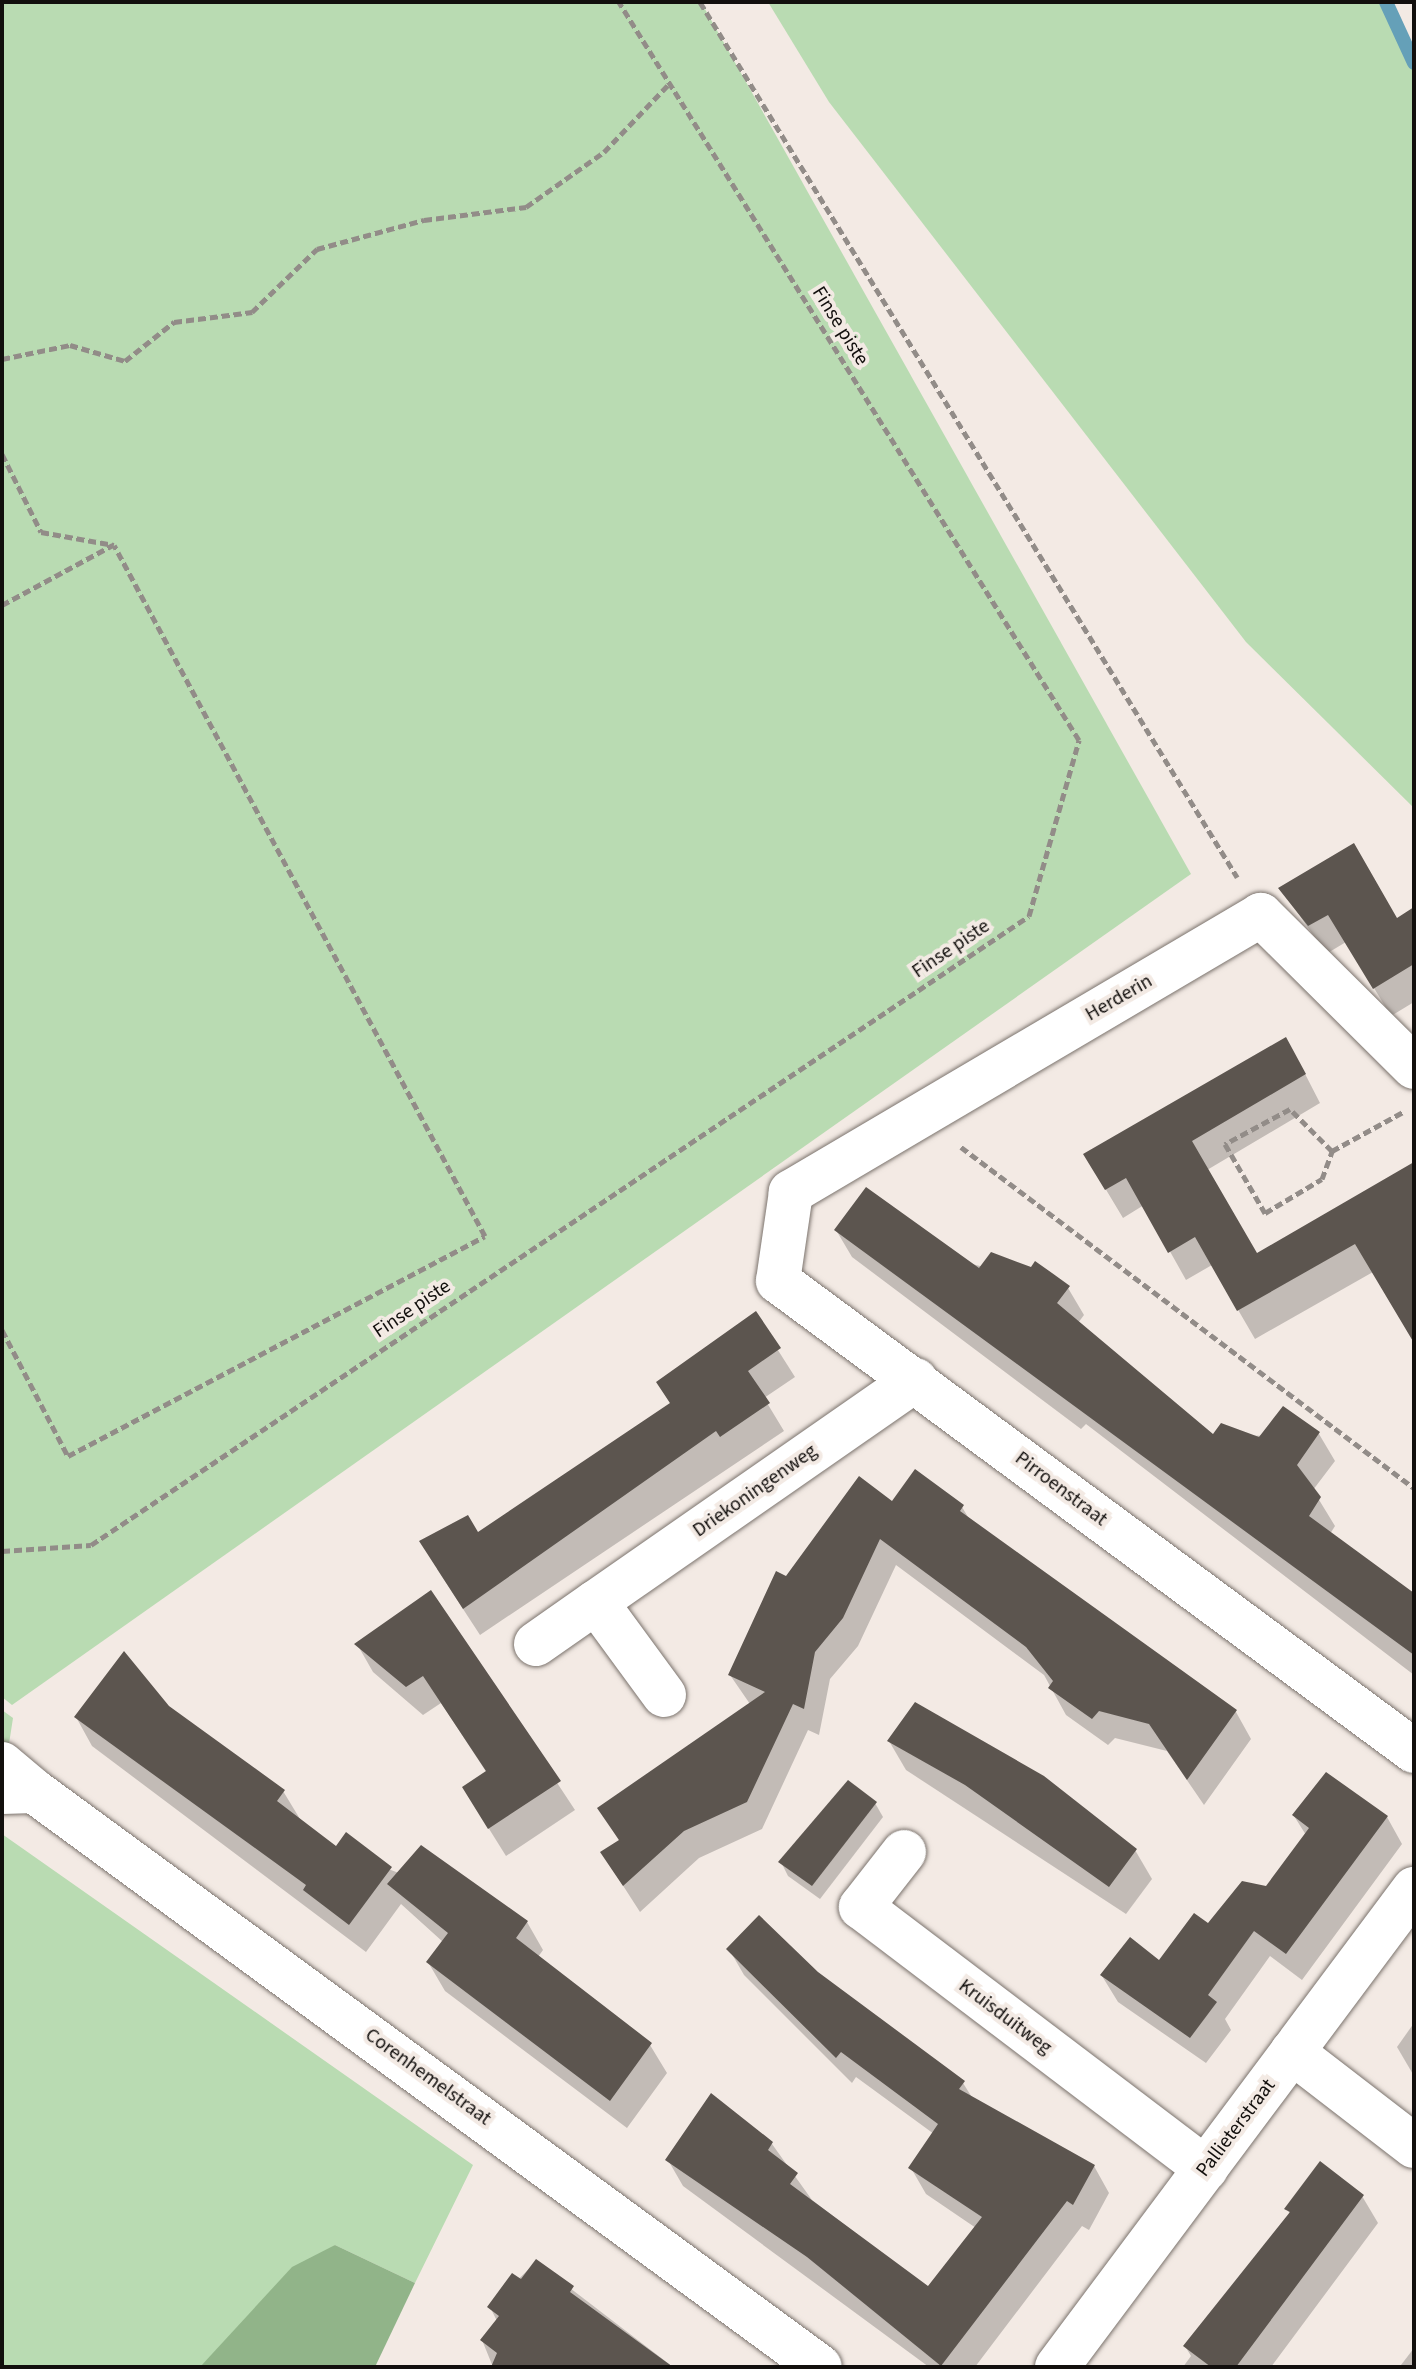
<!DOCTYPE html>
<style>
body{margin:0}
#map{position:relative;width:1416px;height:2369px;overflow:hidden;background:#f3eae4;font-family:"Source Sans 3",sans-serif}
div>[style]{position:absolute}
.green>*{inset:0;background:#b9dbb2}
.forest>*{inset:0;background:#91b489}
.shadow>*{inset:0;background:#0003}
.stream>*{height:14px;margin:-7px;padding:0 7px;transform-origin:7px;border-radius:7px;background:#65a0b8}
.building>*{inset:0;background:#5c554f}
.path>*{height:5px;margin-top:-2.5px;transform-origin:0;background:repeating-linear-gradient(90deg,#928c88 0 8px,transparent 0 12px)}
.roads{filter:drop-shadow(0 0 2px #7b736d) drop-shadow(0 0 2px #7b736d)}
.minor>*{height:44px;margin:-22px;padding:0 22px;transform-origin:22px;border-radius:22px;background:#fff}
span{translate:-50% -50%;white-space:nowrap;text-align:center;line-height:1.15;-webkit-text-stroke:8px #f3eae4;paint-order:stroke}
.street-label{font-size:20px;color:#120f0d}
.frame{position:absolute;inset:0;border:4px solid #120f0d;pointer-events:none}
</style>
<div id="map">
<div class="green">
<i style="clip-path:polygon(2px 2px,701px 2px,1191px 874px,12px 1705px,2px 1697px)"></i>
<i style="clip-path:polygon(768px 2px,1386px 2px,1414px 63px,1414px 808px,1246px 642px,829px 102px)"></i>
<i style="clip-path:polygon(2px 1710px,13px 1718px,2px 1789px)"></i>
<i style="clip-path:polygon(2px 1834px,473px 2165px,415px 2283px,335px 2245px,200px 2367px,2px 2367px)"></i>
</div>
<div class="forest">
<i style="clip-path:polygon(335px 2245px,415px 2283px,375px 2367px,200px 2367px,292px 2267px)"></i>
</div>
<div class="shadow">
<i style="clip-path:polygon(1281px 888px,1396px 920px,1414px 909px,1414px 1002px,1391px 1016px,1346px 942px,1326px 954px)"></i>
<i style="clip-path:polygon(1302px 1068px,1320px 1103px,1207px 1170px,1257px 1256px,1414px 1165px,1414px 1342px,1373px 1272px,1255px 1339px,1212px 1265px,1186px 1280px,1144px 1205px,1123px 1218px,1102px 1183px)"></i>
<i style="clip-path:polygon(836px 1230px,1068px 1288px,1084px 1315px,1078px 1323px,1214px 1437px,1319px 1434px,1335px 1461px,1313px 1490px,1335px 1526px,1330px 1534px,1414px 1595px,1414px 1675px,1086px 1424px,1081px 1429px,852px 1257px)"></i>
<i style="clip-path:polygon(755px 1314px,795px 1377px,764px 1398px,784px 1431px,480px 1635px,437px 1569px,671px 1405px,658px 1383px)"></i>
<i style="clip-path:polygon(893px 1504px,962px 1507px,971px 1522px,1236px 1712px,1251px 1739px,1204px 1805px,1167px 1751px,1115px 1738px,1108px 1745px,1066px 1715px,1044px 1675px,896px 1565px,858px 1646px,830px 1679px,819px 1735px,808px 1730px,762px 1829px,699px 1858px,640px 1912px,602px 1853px,620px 1842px,599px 1808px,750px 1704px,730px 1675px,786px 1578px)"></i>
<i style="clip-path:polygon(431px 1592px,575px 1810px,506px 1856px,481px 1816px,487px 1773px,441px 1703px,423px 1715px,373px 1672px,357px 1644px)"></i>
<i style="clip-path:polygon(168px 1708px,283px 1791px,300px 1819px,336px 1849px,527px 1922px,543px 1950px,538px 1957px,650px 2045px,667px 2073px,627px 2128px,445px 1991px,428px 1962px,443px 1942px,401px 1904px,366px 1952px,92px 1746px,76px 1717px)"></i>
<i style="clip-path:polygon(889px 1741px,1135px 1850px,1152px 1879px,1126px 1914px,906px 1770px)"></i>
<i style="clip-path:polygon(875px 1803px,883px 1817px,820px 1899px,788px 1876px,781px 1862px)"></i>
<i style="clip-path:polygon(1294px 1816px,1387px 1817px,1402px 1844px,1302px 1980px,1270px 1956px,1225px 2019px,1231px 2030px,1206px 2063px,1118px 2002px,1102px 1976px,1160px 1962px,1267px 1889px,1306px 1835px)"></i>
<i style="clip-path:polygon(729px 1949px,817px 1974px,963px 2083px,973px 2099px,1094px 2166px,1109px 2193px,1089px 2230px,1082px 2226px,975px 2367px,929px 2367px,683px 2186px,668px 2160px,772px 2144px,812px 2200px,929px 2289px,976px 2228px,926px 2194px,911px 2168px,934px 2134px,856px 2077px,852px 2083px,744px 1975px)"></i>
<i style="clip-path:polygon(1414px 2023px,1414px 2076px,1397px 2047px)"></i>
<i style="clip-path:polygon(1362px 2196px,1378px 2223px,1271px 2367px,1183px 2367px,1191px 2356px,1185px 2346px,1290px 2214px,1287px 2209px)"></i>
<i style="clip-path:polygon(536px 2262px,673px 2367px,493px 2367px,482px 2340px,497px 2321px,490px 2307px)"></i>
<i style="clip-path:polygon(1414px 2348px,1414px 2367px,1402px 2367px,1401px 2365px)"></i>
</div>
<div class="stream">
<i style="left:1386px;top:2px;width:67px;rotate:65.3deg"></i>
</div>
<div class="building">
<i style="clip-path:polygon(1354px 843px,1397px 918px,1414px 907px,1414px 964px,1373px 989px,1328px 915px,1308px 926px,1278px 888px)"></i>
<i style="clip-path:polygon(1286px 1037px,1306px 1074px,1192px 1141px,1257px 1253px,1414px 1162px,1414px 1343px,1355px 1244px,1237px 1311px,1195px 1237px,1168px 1253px,1126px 1178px,1105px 1190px,1083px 1154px)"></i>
<i style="clip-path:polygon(866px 1187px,979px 1268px,991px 1252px,1031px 1267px,1035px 1261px,1052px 1273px,1070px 1286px,1057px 1303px,1213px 1434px,1221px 1423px,1259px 1437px,1283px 1406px,1320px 1432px,1297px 1465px,1321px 1497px,1309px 1516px,1414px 1593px,1414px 1655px,834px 1230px)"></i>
<i style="clip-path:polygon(756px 1311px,781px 1348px,748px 1371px,770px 1403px,720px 1437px,716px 1431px,463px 1609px,419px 1541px,468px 1515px,478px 1532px,670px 1403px,656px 1382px)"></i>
<i style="clip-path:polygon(915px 1469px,964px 1505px,960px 1511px,1237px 1710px,1187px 1780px,1149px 1724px,1099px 1711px,1092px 1719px,1048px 1688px,1053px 1681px,1026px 1647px,880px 1539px,843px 1618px,815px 1652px,804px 1709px,793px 1704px,747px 1802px,684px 1831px,623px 1886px,600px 1852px,619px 1840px,597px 1808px,765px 1692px,728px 1675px,776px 1571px,786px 1576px,859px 1476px,892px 1501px)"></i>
<i style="clip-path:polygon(431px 1590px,561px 1781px,488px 1829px,462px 1787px,486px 1771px,423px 1676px,406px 1687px,354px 1644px)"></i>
<i style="clip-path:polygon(124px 1651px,169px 1706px,285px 1790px,277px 1801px,336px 1846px,346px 1832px,392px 1867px,349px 1925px,303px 1890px,306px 1885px,74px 1717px)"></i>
<i style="clip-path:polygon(915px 1702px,1044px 1776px,1137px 1849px,1109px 1887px,965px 1785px,887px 1741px)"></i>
<i style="clip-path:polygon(1326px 1772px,1388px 1816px,1286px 1954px,1254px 1931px,1208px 1995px,1217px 2002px,1190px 2038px,1100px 1975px,1130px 1937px,1159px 1960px,1194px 1913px,1208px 1923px,1242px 1881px,1266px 1886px,1309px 1828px,1292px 1815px)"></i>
<i style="clip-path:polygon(848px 1780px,877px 1802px,812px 1886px,778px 1862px)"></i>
<i style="clip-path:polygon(421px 1845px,528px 1921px,516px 1938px,652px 2043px,610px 2101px,426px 1962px,448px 1933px,387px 1884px)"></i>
<i style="clip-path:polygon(759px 1915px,818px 1972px,965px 2081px,959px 2089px,1095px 2165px,1073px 2205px,1067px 2201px,941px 2366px,807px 2257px,665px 2160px,711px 2093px,773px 2142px,768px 2150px,798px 2173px,790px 2184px,928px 2286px,982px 2217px,908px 2168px,938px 2124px,841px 2052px,836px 2058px,726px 1949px)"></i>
<i style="clip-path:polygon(1320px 2161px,1364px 2195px,1236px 2367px,1211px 2367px,1183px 2346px,1290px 2212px,1284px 2209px)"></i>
<i style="clip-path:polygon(536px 2259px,574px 2286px,570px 2292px,673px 2367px,491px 2367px,497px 2353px,480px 2340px,499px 2316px,487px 2307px,512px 2273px,521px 2279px)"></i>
</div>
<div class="path">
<i style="left:700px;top:2px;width:1027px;rotate:58.46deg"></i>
<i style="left:2px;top:359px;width:69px;rotate:-11.6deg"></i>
<i style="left:70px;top:345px;width:57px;rotate:16.2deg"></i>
<i style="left:125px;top:361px;width:63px;rotate:-38.5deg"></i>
<i style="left:174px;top:322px;width:79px;rotate:-7.3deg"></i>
<i style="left:252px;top:312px;width:91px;rotate:-44.1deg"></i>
<i style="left:317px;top:249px;width:111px;rotate:-15.2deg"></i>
<i style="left:424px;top:220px;width:103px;rotate:-7.3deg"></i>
<i style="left:526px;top:207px;width:95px;rotate:-35.2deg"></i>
<i style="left:604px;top:152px;width:95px;rotate:-46.3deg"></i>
<i style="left:2px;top:454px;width:87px;rotate:63.4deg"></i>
<i style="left:41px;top:532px;width:74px;rotate:10.1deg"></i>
<i style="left:2px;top:605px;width:126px;rotate:-28.4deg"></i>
<i style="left:961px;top:1147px;width:567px;rotate:36.97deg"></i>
<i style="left:1332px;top:1151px;width:59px;rotate:-135deg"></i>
<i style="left:1290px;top:1109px;width:74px;rotate:151.7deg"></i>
<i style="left:1225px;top:1144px;width:80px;rotate:59.9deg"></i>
<i style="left:1265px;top:1213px;width:66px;rotate:-30.8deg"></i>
<i style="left:1322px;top:1179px;width:30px;rotate:-70deg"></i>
<i style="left:1332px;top:1151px;width:81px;rotate:-28.8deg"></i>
<i style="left:2px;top:1330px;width:142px;rotate:62.4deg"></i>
<i style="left:68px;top:1456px;width:471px;rotate:-27.8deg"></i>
<i style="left:485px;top:1236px;width:784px;rotate:-118.23deg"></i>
<i style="left:2px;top:1551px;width:89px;rotate:-3.9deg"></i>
<i style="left:91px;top:1545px;width:1129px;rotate:-33.84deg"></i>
<i style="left:1029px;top:916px;width:183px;rotate:-74.1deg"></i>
<i style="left:1079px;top:740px;width:870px;rotate:-121.94deg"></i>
</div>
<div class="roads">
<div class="minor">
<i style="left:1414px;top:1067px;width:216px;rotate:-135.2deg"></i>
<i style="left:1261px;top:915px;width:546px;rotate:149.49deg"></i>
<i style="left:791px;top:1192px;width:90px;rotate:98.3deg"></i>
<i style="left:778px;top:1281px;width:791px;rotate:36.46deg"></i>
<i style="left:536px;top:1644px;width:73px;rotate:-35deg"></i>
<i style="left:664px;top:1695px;width:115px;rotate:-126.2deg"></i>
<i style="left:596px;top:1602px;width:389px;rotate:-34.8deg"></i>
<i style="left:2px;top:1764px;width:42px;rotate:40.2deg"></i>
<i style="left:34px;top:1791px;width:32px;rotate:178deg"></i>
<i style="left:34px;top:1791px;width:974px;rotate:36.23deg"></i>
<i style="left:904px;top:1852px;width:70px;rotate:128deg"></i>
<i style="left:861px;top:1907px;width:433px;rotate:37.2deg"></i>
<i style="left:1292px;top:2052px;width:154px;rotate:37.6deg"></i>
<i style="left:1057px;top:2367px;width:597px;rotate:-53.25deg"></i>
</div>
</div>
<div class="street-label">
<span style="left:840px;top:326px;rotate:58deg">Finse piste</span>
<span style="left:951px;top:949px;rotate:-34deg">Finse piste</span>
<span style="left:1119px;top:998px;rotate:-30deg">Herderin</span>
<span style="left:412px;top:1309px;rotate:-34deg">Finse piste</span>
<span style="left:1061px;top:1489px;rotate:37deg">Pirroenstraat</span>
<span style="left:755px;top:1491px;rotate:-35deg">Driekoningenweg</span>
<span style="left:1005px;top:2017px;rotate:37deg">Kruisduitweg</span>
<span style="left:428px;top:2077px;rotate:36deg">Corenhemelstraat</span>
<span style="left:1236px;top:2128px;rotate:-53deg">Pallieterstraat</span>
</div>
<div class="frame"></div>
</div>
